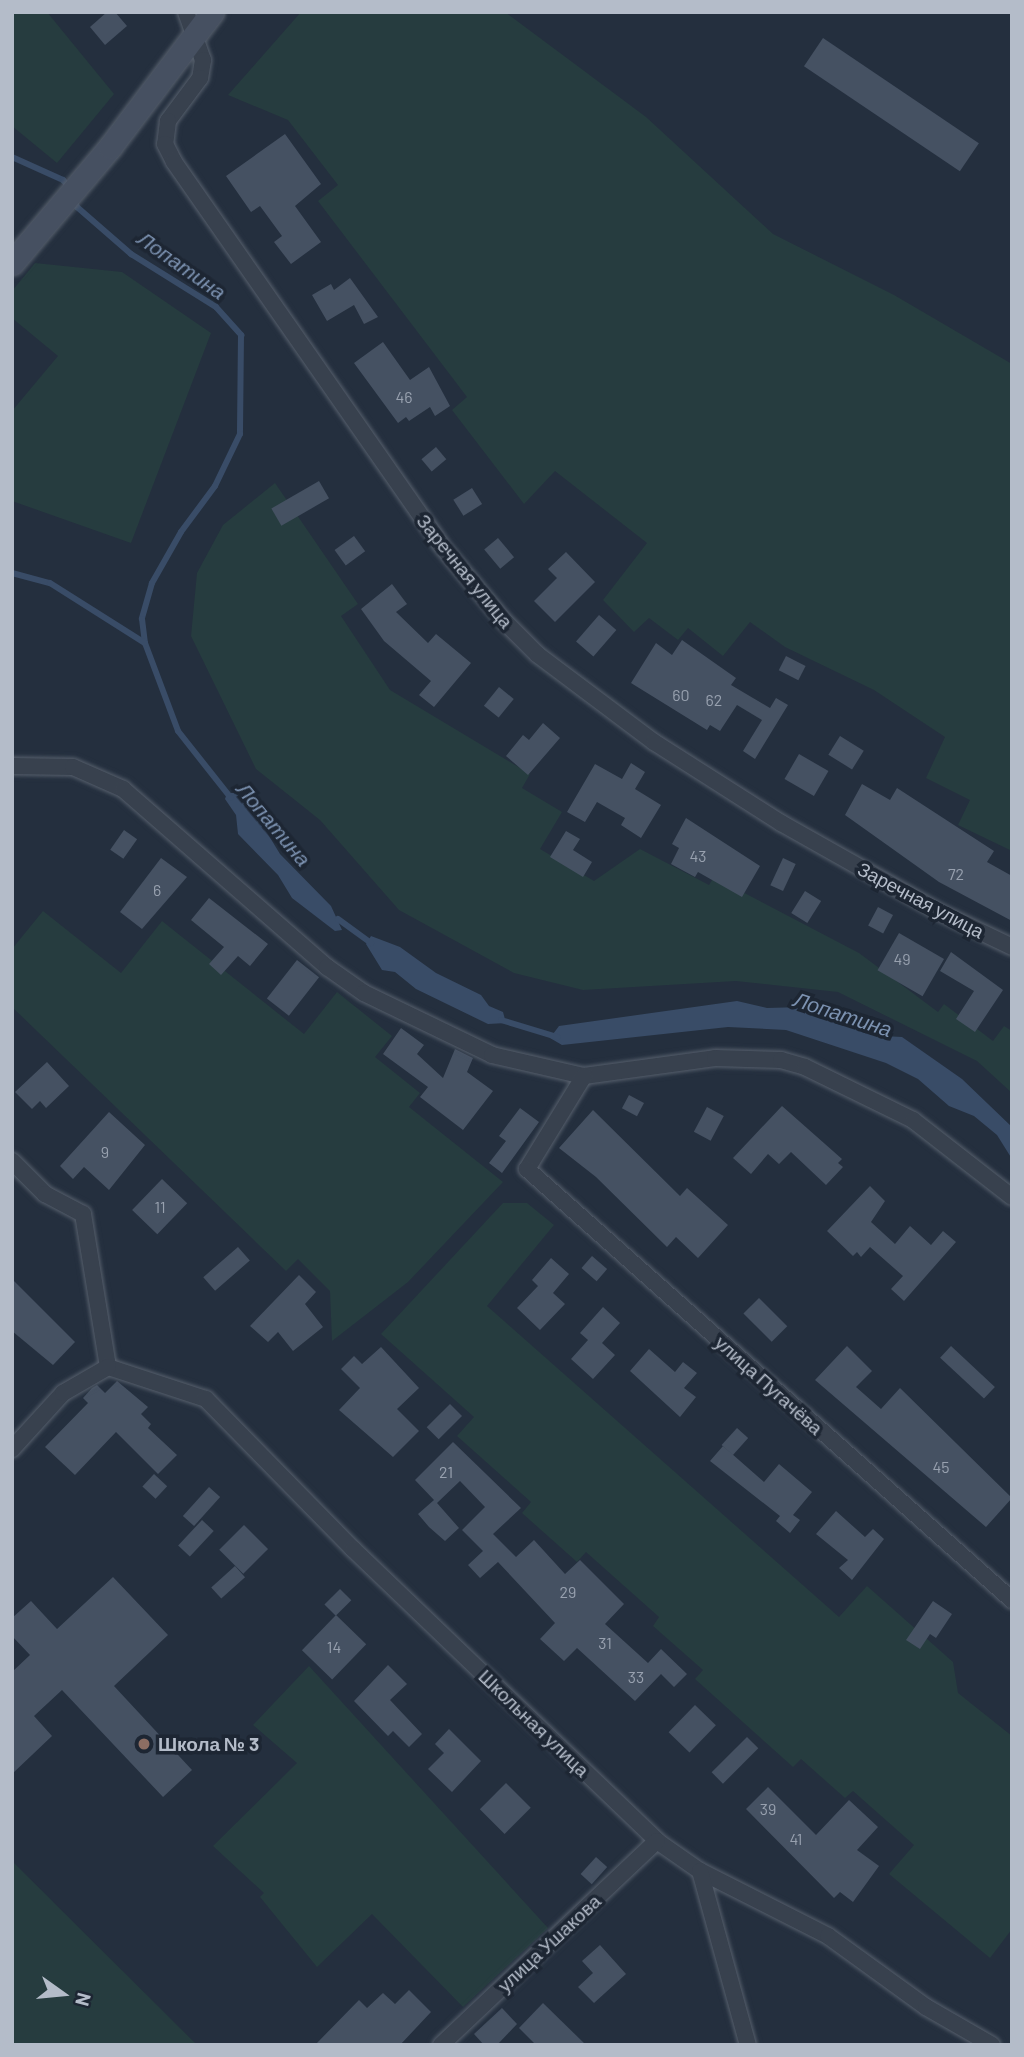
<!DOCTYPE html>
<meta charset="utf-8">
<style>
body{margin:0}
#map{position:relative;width:1024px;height:2057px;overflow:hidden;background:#242f3e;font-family:Barlow,sans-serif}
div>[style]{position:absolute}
.green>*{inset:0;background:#263c3f}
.water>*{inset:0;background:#394c67}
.stream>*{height:6px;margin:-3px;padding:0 3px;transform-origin:3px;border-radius:3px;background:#394c67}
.building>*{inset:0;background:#455162;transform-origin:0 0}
.roads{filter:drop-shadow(0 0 2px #565f6c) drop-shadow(0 0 2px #565f6c)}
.minor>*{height:16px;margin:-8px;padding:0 8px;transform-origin:8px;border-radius:8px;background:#38414e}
.secondary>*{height:23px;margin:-11.5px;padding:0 11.5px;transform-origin:11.5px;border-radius:11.5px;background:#465061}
.dots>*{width:19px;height:19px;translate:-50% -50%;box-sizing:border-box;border:4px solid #1d2633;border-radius:50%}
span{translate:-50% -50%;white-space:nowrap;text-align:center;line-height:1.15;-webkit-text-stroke:7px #1d2633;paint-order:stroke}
.number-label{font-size:16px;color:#98a1af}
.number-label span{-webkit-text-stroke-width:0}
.street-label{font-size:19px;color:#b4bcc9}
.poi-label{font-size:19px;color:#b4bcc9;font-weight:700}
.left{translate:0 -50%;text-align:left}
.water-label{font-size:21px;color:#7c92b1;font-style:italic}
.frame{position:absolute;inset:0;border:14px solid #b4bcc9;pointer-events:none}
.north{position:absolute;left:28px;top:1959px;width:70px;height:70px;-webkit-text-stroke:5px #1d2633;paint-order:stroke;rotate:105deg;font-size:19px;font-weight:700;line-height:28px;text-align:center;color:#b4bcc9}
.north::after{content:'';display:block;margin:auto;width:24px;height:32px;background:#b4bcc9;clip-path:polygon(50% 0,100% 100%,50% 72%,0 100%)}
</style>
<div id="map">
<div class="green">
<i style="clip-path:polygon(12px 12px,47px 12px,114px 94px,57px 163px,12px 126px)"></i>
<i style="clip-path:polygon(301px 12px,505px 12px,646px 117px,773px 234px,894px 295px,1012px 364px,1012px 851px,958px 825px,970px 800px,926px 778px,945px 737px,874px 690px,785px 647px,750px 622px,723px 656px,688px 628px,678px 640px,649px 618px,634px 632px,603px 600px,647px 543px,555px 471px,524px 504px,452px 410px,467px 397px,318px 201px,338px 185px,288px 120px,228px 95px)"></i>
<i style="clip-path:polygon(35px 263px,122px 272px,211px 333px,131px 543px,12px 501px,12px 411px,58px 356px,12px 318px,12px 291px)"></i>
<i style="clip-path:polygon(275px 483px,358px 604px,341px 616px,390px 690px,530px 774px,522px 788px,562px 812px,540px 849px,594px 881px,640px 849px,709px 885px,714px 877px,859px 953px,938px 1012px,944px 1004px,993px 1041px,1004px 1026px,1012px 1031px,1012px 1093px,977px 1061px,838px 992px,736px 981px,583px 990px,514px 973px,399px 910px,320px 820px,256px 769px,191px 636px,197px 573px,223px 525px)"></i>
<i style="clip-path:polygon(43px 911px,121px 973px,162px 921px,304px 1034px,337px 992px,392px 1036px,375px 1057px,420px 1093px,409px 1107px,503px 1182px,408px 1282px,332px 1341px,330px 1291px,298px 1259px,286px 1271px,12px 1007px,12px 949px)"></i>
<i style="clip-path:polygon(503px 1203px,527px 1203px,554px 1225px,487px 1306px,839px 1617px,867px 1586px,953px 1662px,958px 1693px,1012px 1736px,1012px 1929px,990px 1958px,889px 1874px,914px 1845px,853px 1791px,845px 1798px,801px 1759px,793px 1767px,695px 1679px,703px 1670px,653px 1626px,659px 1617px,586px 1552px,577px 1562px,522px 1513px,531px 1502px,457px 1436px,474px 1417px,381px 1334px)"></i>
<i style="clip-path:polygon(309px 1666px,548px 1928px,463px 2007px,372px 1914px,317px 1967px,260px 1897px,264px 1893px,213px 1846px,297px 1763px,253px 1725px)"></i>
<i style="clip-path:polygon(12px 1861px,197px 2045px,12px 2045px)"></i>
</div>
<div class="water">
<i style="clip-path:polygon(227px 793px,235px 793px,252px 808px,280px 854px,331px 906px,342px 930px,335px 931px,292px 898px,278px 875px,238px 834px,236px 815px,225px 799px)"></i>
<i style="clip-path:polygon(371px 936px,400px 947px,436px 973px,481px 995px,489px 1006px,503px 1012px,506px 1023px,488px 1024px,416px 989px,395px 972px,382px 970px,366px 944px)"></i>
<i style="clip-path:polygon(737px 1001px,767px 1008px,803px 1007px,819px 1018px,836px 1015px,883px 1036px,902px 1037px,962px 1079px,1012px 1127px,1012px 1159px,997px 1135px,974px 1116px,949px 1106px,918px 1079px,886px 1063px,786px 1030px,728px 1027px,562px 1045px,550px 1038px,559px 1026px)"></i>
</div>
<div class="stream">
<i style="left:12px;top:157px;width:56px;rotate:24.3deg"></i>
<i style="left:63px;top:180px;width:9px;rotate:49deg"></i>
<i style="left:73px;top:197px;width:11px;rotate:68deg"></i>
<i style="left:77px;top:207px;width:72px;rotate:41deg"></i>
<i style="left:131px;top:254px;width:100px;rotate:31.9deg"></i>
<i style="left:216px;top:307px;width:38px;rotate:48deg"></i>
<i style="left:241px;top:335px;width:99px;rotate:90.6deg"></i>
<i style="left:240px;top:434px;width:58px;rotate:115.7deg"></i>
<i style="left:215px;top:486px;width:57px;rotate:126.5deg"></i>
<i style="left:181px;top:532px;width:59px;rotate:119.6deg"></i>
<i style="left:152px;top:583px;width:37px;rotate:106deg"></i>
<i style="left:142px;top:619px;width:24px;rotate:83deg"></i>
<i style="left:145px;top:643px;width:94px;rotate:69.4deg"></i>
<i style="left:178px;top:731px;width:85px;rotate:51.7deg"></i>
<i style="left:12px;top:573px;width:39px;rotate:15deg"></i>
<i style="left:50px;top:583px;width:112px;rotate:32.3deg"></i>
<i style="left:338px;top:919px;width:41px;rotate:36deg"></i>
<i style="left:501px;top:1020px;width:59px;rotate:16.9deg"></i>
</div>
<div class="building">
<i style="clip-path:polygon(107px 12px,115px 12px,127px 26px,105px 45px,90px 27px)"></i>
<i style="left:823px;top:38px;width:188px;height:34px;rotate:34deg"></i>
<i style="clip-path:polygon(285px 134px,321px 184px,295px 206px,321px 242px,291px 264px,274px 242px,282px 236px,260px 206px,251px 212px,226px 176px)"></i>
<i style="clip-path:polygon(350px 278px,378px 317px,364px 324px,354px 305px,327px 321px,312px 295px,331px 284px,334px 290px)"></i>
<i style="clip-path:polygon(383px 342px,410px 380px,429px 367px,450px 406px,435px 416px,430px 407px,409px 421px,406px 417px,398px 423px,354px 363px)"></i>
<i style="left:436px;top:447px;width:16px;height:19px;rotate:50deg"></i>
<i style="left:319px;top:481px;width:20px;height:55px;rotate:60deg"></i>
<i style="left:472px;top:488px;width:19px;height:22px;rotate:58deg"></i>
<i style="left:354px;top:536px;width:19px;height:24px;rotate:54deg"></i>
<i style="left:498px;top:538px;width:25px;height:18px;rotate:50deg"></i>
<i style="clip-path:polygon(566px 552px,595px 582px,555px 622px,534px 601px,557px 578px,548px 569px)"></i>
<i style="clip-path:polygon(392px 584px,407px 604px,396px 612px,428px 643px,436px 634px,471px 663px,434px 707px,419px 695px,431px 681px,384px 641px,361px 609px)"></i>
<i style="left:599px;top:615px;width:23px;height:35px;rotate:41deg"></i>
<i style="clip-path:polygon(682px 640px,736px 678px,731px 685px,770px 708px,776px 698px,788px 705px,755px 759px,743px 751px,762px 720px,737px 705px,720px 731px,710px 725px,707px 730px,631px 683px,656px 643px,672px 655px)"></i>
<i style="left:786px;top:656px;width:22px;height:16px;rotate:27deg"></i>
<i style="left:499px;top:687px;width:19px;height:24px;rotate:39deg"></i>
<i style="clip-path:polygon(543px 723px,560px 738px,528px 775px,506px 756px,523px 735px,529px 740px)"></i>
<i style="left:840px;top:736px;width:28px;height:22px;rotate:32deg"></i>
<i style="left:799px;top:754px;width:34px;height:29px;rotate:30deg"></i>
<i style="clip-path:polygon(631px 763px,645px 772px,635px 789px,661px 805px,641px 838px,621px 825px,625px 818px,597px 802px,585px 822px,567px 812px,595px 764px,622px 779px)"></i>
<i style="clip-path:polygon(862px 784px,890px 800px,897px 788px,994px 851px,987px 862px,1012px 876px,1012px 921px,939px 882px,845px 815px)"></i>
<i style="clip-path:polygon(686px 818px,760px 866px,742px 897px,698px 872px,695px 877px,671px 864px,679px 848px,672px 844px)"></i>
<i style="left:124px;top:830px;width:16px;height:24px;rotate:35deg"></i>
<i style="clip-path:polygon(566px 831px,580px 839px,573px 850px,592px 862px,583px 877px,550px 857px)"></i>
<i style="clip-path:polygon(161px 858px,187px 877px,142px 929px,120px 912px)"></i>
<i style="left:783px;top:858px;width:14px;height:30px;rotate:25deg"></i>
<i style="left:805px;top:891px;width:19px;height:26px;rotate:32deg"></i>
<i style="clip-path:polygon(209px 898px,268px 944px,250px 966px,238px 956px,221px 975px,209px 964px,224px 947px,191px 920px)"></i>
<i style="left:878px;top:907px;width:17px;height:21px;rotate:28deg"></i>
<i style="left:899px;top:933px;width:52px;height:43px;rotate:30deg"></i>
<i style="clip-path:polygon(951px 952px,1003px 990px,975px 1032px,956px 1019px,974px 991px,940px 971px)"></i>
<i style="left:297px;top:960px;width:28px;height:49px;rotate:38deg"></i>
<i style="clip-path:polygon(401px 1028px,424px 1045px,417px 1054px,443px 1078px,455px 1049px,473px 1058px,467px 1072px,493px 1091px,463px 1130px,420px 1097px,428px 1087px,383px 1054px)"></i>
<i style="clip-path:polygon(47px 1062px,69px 1086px,46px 1108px,40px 1101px,32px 1109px,15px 1092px)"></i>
<i style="left:629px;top:1095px;width:17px;height:15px;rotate:28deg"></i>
<i style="clip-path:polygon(782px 1106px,842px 1159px,838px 1163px,843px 1167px,826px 1185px,791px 1152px,779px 1164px,768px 1154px,751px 1174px,733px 1158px)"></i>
<i style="left:707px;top:1107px;width:19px;height:28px;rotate:28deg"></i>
<i style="clip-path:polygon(520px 1108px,539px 1122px,502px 1173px,489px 1163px,506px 1141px,499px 1136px)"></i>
<i style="clip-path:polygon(593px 1110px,680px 1196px,687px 1188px,728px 1225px,698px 1258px,676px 1237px,667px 1247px,596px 1177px,559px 1148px)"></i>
<i style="clip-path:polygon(109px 1112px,145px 1145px,109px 1190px,84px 1167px,73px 1179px,60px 1166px)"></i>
<i style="left:162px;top:1179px;width:35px;height:43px;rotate:44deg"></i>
<i style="clip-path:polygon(870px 1186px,885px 1201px,871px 1222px,895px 1244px,910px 1226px,931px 1245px,943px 1231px,956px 1242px,904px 1301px,891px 1289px,903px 1276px,870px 1247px,861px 1257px,857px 1252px,853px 1256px,827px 1231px)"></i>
<i style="left:238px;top:1247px;width:18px;height:46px;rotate:49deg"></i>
<i style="left:592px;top:1256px;width:20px;height:16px;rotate:41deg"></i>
<i style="clip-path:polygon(551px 1258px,569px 1274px,553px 1293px,565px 1304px,540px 1330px,517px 1308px,538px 1286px,532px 1280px)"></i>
<i style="clip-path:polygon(299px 1275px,316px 1292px,305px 1304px,323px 1327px,293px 1351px,278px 1332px,268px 1342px,250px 1326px)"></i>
<i style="clip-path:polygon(12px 1279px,75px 1342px,53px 1365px,12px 1331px)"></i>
<i style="left:759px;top:1298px;width:40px;height:22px;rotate:45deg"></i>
<i style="clip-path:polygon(603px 1307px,620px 1323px,602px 1343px,615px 1355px,593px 1379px,571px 1359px,588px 1340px,580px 1333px)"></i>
<i style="clip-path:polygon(847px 1346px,872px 1371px,856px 1387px,881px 1409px,900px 1388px,1012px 1498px,986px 1527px,815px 1380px)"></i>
<i style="left:951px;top:1346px;width:60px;height:16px;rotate:43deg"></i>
<i style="clip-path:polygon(381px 1347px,419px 1388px,397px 1409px,419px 1431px,393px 1457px,339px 1410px,360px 1388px,341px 1369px,354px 1356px,362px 1364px)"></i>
<i style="clip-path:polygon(649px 1349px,675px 1372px,683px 1362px,697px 1373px,684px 1388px,696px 1397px,680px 1417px,630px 1371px)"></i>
<i style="clip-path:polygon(117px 1381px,148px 1407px,141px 1414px,151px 1424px,148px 1428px,177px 1455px,158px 1474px,116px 1432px,75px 1475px,45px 1447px,88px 1403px,83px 1398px,92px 1388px,97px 1385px,105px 1393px)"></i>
<i style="left:450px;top:1404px;width:17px;height:33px;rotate:45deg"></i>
<i style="left:737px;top:1428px;width:15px;height:23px;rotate:42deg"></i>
<i style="clip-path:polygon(453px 1442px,521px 1508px,493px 1534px,516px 1557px,534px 1540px,565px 1574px,580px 1560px,624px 1604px,605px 1624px,648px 1663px,661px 1649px,687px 1674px,674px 1687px,661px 1674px,635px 1701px,577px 1648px,564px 1661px,540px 1639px,555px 1623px,498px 1562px,480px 1578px,468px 1565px,483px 1551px,462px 1530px,485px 1507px,460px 1481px,437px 1503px,459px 1528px,445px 1541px,429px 1527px,418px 1514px,434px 1500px,415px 1480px)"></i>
<i style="clip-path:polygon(723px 1446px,764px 1482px,779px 1464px,812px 1492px,793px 1515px,800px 1520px,790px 1533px,776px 1521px,780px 1516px,710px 1461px)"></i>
<i style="left:154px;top:1474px;width:18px;height:17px;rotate:43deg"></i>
<i style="left:209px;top:1487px;width:15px;height:39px;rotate:42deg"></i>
<i style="clip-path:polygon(836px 1511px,865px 1537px,873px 1529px,884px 1539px,852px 1580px,839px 1568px,848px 1560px,816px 1534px)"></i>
<i style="left:202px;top:1520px;width:16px;height:35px;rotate:43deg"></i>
<i style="left:244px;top:1525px;width:34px;height:35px;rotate:45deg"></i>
<i style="left:235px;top:1566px;width:15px;height:32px;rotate:48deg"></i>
<i style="clip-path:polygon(113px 1577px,168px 1635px,114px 1686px,192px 1770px,163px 1797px,62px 1690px,34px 1716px,52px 1736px,12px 1774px,12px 1672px,30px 1655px,12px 1636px,12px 1618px,31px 1601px,57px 1629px)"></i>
<i style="left:340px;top:1589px;width:16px;height:22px;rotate:45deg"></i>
<i style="clip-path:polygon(933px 1601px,952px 1614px,936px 1638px,930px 1634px,920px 1649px,906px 1640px)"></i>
<i style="left:336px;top:1615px;width:42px;height:49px;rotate:44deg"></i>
<i style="clip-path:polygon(388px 1665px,407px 1684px,390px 1700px,422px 1734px,409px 1747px,393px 1731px,388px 1736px,354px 1701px)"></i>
<i style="left:695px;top:1705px;width:29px;height:38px;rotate:44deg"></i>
<i style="clip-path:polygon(449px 1729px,481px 1761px,452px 1792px,428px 1769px,444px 1753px,435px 1744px)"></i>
<i style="left:747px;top:1737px;width:16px;height:50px;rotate:45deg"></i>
<i style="left:506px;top:1783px;width:35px;height:37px;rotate:45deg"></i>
<i style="clip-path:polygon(768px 1787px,816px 1835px,849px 1800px,878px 1827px,857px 1850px,879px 1866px,853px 1902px,840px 1892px,834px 1898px,746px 1809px)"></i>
<i style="left:596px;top:1857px;width:15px;height:23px;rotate:42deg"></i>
<i style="clip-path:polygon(600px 1945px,626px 1974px,594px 2003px,578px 1987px,593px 1973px,582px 1961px)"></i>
<i style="clip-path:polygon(409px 1990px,431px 2012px,400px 2045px,315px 2045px,359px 2000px,367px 2008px,383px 1993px,395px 2004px)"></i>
<i style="clip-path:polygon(543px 2003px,586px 2045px,536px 2045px,519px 2028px)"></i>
<i style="clip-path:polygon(502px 2008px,517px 2024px,497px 2045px,484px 2045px,474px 2034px)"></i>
</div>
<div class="roads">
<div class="minor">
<i style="left:186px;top:12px;width:51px;rotate:70.5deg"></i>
<i style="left:203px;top:60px;width:18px;rotate:99deg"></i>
<i style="left:200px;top:78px;width:54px;rotate:126.7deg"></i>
<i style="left:168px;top:121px;width:23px;rotate:97deg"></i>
<i style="left:165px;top:144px;width:20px;rotate:63deg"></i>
<i style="left:174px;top:162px;width:465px;rotate:55.1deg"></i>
<i style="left:440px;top:544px;width:99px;rotate:50.3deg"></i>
<i style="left:503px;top:620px;width:49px;rotate:45deg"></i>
<i style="left:538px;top:655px;width:145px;rotate:36.9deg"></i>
<i style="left:654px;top:742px;width:151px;rotate:32.5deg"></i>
<i style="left:781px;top:823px;width:179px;rotate:29.4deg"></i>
<i style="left:937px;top:911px;width:83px;rotate:25.6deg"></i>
<i style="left:12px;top:766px;width:61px;rotate:0.9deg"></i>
<i style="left:73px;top:767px;width:55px;rotate:23.7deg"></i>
<i style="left:123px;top:789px;width:271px;rotate:41.1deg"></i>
<i style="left:327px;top:967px;width:45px;rotate:35.1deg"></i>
<i style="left:364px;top:993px;width:142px;rotate:25.8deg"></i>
<i style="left:492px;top:1055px;width:94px;rotate:12.9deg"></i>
<i style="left:584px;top:1076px;width:132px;rotate:-7.8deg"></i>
<i style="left:715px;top:1058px;width:66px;rotate:1.7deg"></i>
<i style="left:781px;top:1060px;width:25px;rotate:16deg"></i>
<i style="left:805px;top:1067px;width:120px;rotate:26.1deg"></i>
<i style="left:913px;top:1120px;width:125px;rotate:37.9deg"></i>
<i style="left:584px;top:1076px;width:109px;rotate:121.5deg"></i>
<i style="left:527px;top:1169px;width:649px;rotate:41.63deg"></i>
<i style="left:12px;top:1161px;width:47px;rotate:45deg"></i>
<i style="left:45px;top:1194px;width:43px;rotate:27.8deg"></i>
<i style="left:83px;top:1214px;width:155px;rotate:80.7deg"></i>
<i style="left:108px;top:1367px;width:103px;rotate:18.1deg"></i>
<i style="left:206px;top:1399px;width:210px;rotate:45.6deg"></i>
<i style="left:353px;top:1549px;width:422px;rotate:43.8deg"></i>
<i style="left:657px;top:1841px;width:52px;rotate:34.9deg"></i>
<i style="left:700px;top:1871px;width:144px;rotate:26.9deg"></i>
<i style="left:828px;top:1936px;width:121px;rotate:35.9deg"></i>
<i style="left:926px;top:2007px;width:76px;rotate:29.9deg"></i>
<i style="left:12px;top:1449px;width:76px;rotate:-47.7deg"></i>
<i style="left:63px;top:1393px;width:52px;rotate:-30deg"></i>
<i style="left:700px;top:1871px;width:180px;rotate:74.6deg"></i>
<i style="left:441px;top:2045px;width:297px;rotate:-43.4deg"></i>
</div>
<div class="secondary">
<i style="left:12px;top:263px;width:152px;rotate:-49.8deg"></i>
<i style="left:110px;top:147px;width:169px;rotate:-52.9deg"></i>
</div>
</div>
<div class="dots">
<i style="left:144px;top:1744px;background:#8d6e63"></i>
</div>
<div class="number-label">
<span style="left:404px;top:397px">46</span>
<span style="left:681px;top:695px">60</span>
<span style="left:714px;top:700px">62</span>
<span style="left:698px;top:856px">43</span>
<span style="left:956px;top:874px">72</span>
<span style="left:157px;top:890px">6</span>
<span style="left:902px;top:959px">49</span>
<span style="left:105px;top:1152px">9</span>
<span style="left:160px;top:1207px">11</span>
<span style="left:941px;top:1467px">45</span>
<span style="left:446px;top:1472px">21</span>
<span style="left:568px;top:1592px">29</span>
<span style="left:605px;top:1643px">31</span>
<span style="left:334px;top:1647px">14</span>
<span style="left:636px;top:1677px">33</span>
<span style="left:768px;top:1809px">39</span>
<span style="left:796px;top:1839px">41</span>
</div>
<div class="street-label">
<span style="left:465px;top:571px;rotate:51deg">Заречная улица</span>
<span style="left:921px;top:900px;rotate:28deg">Заречная улица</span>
<span style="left:769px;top:1385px;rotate:42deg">улица Пугачёва</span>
<span style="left:534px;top:1723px;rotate:44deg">Школьная улица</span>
<span style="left:549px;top:1943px;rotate:-43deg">улица Ушакова</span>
</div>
<div class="poi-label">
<span class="left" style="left:158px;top:1744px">Школа № 3</span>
</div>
<div class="water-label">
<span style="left:182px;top:265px;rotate:35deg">Лопатина</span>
<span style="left:274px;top:824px;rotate:50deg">Лопатина</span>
<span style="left:843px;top:1014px;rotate:18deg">Лопатина</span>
</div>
<div class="frame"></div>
<div class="north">N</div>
</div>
